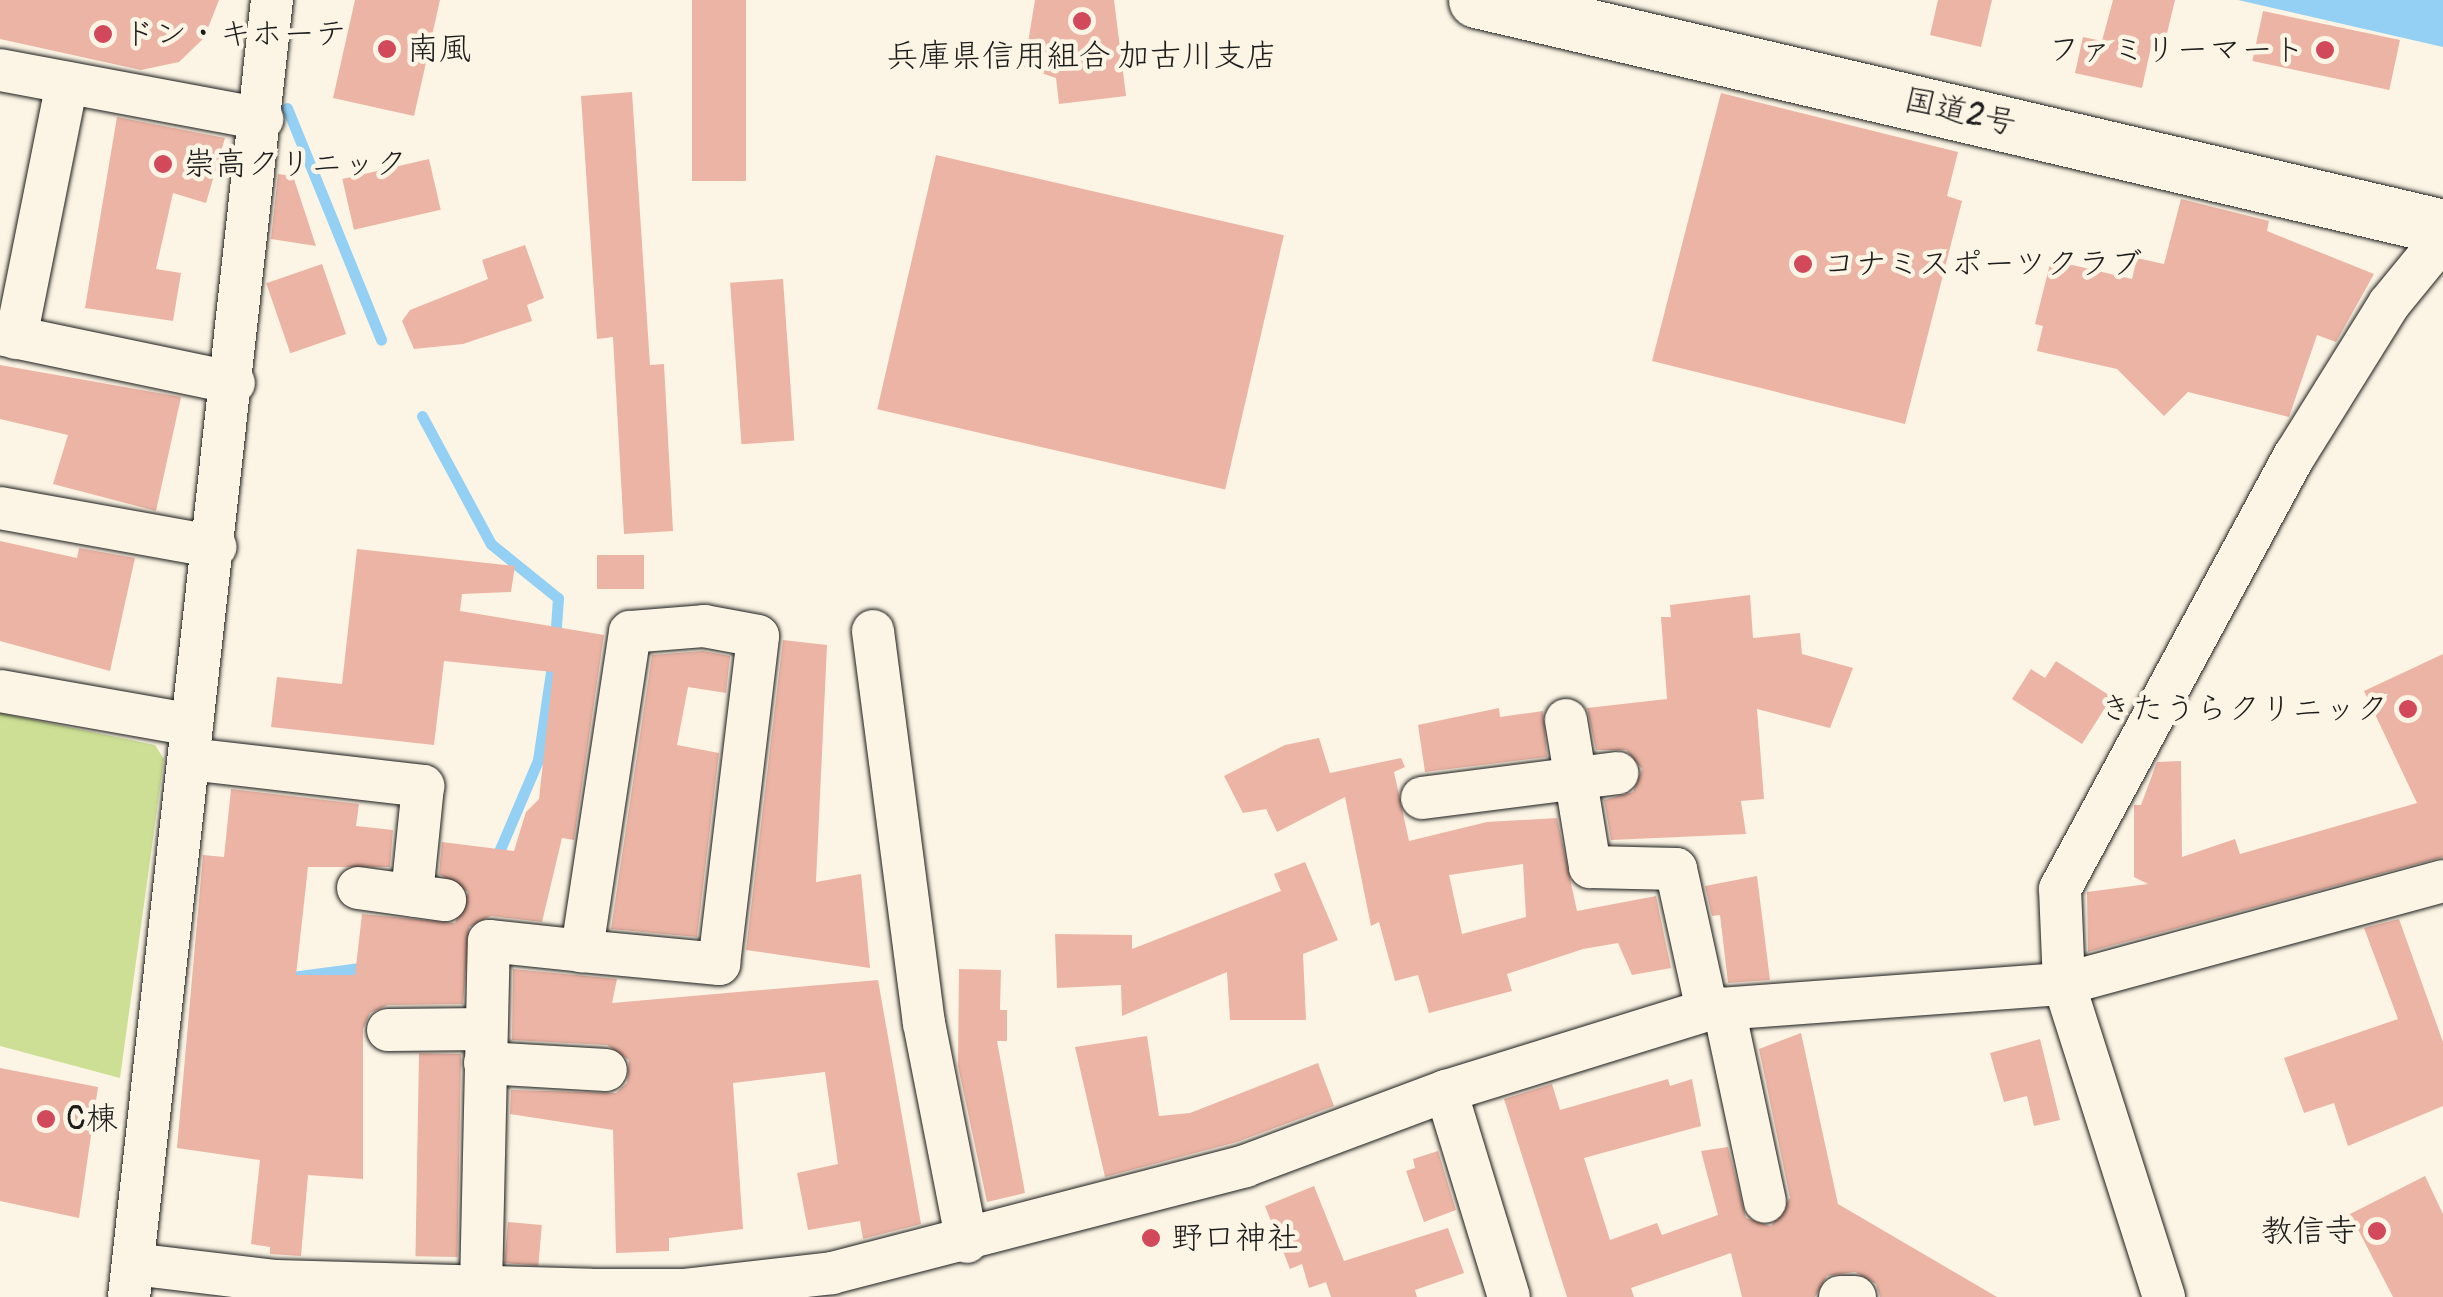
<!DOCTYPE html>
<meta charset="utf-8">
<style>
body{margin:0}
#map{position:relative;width:2443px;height:1297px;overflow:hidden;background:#fcf5e5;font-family:Pangolin,"Klee One",sans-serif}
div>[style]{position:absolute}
.green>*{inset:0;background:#ccdf94}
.water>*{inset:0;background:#93d0f4}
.stream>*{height:11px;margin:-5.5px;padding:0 5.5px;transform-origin:5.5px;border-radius:5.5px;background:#93d0f4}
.building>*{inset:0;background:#ecb4a4;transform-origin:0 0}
.roads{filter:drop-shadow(0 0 2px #1c1c1c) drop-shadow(0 0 2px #1c1c1c)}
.street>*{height:42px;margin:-21px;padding:0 21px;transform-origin:21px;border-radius:21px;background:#fcf5e5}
.highway>*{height:55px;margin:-27.5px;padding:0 27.5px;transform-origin:27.5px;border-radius:27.5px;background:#fcf5e5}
.dots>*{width:28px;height:28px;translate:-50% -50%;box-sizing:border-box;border:5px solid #fcf5e5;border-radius:50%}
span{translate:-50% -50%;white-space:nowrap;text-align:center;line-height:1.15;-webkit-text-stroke:9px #fcf5e5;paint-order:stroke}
.poi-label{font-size:32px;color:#1c1c1c}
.left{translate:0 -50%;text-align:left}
.right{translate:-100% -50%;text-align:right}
.street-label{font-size:32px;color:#1c1c1c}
</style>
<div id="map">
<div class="green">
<i style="clip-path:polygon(0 713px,155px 745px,164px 759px,120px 1078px,0 1046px)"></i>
</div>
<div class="water">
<i style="clip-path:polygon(2238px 0,2443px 0,2443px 47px)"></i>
</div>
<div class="stream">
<i style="left:287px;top:108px;width:250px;rotate:67.9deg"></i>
<i style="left:422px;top:416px;width:145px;rotate:61.7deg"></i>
<i style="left:491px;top:544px;width:86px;rotate:38.9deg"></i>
<i style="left:558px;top:598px;width:43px;rotate:94deg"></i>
<i style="left:495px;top:861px;width:110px;rotate:-66.9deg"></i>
<i style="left:538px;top:760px;width:102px;rotate:-81.6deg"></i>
<i style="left:292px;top:977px;width:76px;rotate:-7.6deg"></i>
</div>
<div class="building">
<i style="clip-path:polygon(0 0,219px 0,204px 38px,179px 62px,141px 70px,0 39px)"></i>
<i style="clip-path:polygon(355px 0,440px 0,414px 116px,333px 98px)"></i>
<i style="left:692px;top:0;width:54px;height:181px"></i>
<i style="clip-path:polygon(1035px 0,1114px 0,1126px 96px,1059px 104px,1056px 78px,1024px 67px)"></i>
<i style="clip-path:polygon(1938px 0,1992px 0,1981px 47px,1930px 35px)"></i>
<i style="clip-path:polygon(2113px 0,2175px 0,2163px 50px,2151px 47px,2142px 88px,2075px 73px,2083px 37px,2102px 41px)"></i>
<i style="left:2263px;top:11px;width:140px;height:51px;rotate:12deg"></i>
<i style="clip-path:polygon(632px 92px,650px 365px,664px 364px,673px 531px,624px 534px,613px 337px,597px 339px,581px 96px)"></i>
<i style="clip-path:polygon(1721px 93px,1958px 152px,1947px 196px,1962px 201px,1905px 424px,1652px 361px)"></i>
<i style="clip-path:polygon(117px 117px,225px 138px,206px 203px,173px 193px,156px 269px,181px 273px,173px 321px,85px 308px)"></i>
<i style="left:936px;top:155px;width:357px;height:261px;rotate:13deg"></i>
<i style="left:429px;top:159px;width:52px;height:89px;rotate:77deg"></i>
<i style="clip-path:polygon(278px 174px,293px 176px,316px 246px,271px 239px)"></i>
<i style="clip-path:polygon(2181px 199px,2269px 221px,2267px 231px,2374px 274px,2336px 342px,2317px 335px,2289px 417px,2188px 392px,2164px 416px,2117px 369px,2037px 351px,2043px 326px,2035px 324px,2051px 260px,2132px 279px,2137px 258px,2164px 264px)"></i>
<i style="clip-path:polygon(525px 245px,544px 298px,527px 305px,532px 321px,463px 344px,414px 349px,402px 321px,410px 310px,488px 279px,482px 260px)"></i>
<i style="left:322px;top:264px;width:74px;height:59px;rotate:71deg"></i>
<i style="left:783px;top:279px;width:162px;height:53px;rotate:86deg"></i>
<i style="clip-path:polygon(0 365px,181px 397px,156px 511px,53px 484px,68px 435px,0 419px)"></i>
<i style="clip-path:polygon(0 541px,77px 558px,79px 548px,135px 558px,110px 671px,0 641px)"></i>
<i style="clip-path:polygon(357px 549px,515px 566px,511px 592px,462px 594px,460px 611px,604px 635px,574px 840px,562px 838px,542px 922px,491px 916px,469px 927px,463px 1004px,388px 1005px,370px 1013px,363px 1029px,363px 1179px,308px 1175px,301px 1256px,270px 1254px,270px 1247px,251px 1244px,260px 1160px,177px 1148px,203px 855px,224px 857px,231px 789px,359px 804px,356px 826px,393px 830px,390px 867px,308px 867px,296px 975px,355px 975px,362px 914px,455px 923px,468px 892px,439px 874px,442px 842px,514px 851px,526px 812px,539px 799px,553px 672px,444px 661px,434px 745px,271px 727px,277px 677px,342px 684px)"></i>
<i style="left:644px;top:555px;width:34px;height:47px;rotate:90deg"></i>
<i style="clip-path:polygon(1750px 595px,1753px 638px,1800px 633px,1802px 654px,1853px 668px,1830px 728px,1757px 709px,1764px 799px,1741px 801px,1746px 834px,1611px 840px,1604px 800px,1633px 792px,1642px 769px,1626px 750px,1596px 750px,1587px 708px,1667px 699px,1661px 617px,1671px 617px,1670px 605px)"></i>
<i style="clip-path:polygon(783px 640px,827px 645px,816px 882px,861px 874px,870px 968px,746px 950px)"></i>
<i style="clip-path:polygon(703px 651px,730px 656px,726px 693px,688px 687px,677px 745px,719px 753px,697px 937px,611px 929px,652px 655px)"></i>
<i style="clip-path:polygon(2443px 654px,2443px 857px,2088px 952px,2087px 892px,2148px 884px,2134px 877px,2134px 805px,2141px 805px,2157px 762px,2181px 761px,2182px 857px,2235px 839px,2240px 854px,2417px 803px,2364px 691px)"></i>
<i style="clip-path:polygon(2056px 661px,2112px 697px,2082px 744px,2012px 699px,2031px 669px,2045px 678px)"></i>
<i style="clip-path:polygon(1499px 708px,1500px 717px,1543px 711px,1547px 757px,1425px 772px,1418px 725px)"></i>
<i style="clip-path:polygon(evenodd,1319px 738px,1330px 773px,1401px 758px,1405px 767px,1394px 772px,1409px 841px,1487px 822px,1557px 818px,1577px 911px,1656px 896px,1671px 968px,1632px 975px,1618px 943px,1583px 949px,1507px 974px,1512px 991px,1429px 1013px,1418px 975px,1395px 981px,1379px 922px,1371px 926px,1345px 797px,1277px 832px,1266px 809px,1243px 813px,1224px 776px,1285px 745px,1319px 738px,1523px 864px,1526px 917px,1462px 934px,1449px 875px,1523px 864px)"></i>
<i style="clip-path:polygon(1305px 862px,1338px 940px,1303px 954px,1306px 1020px,1230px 1020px,1227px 972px,1122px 1016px,1121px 985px,1057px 988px,1055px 934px,1132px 935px,1132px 949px,1281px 891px,1274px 874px)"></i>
<i style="clip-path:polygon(1757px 876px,1770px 980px,1728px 983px,1720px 915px,1712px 916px,1705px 886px)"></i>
<i style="clip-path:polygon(2399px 919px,2443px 1042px,2443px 1106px,2348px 1146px,2334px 1103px,2304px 1113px,2284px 1058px,2398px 1019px,2364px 928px)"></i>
<i style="clip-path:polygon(513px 969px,617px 979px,612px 1003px,878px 980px,921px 1224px,863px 1239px,860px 1221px,808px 1230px,797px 1173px,838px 1164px,825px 1072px,733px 1083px,743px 1229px,669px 1238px,669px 1251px,616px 1253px,613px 1130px,510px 1114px,511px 1090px,616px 1093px,627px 1083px,629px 1060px,607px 1045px,512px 1040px)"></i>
<i style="clip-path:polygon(959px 969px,1001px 970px,1000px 1010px,1007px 1010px,1007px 1041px,997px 1041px,1025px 1193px,987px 1202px,958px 1066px)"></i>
<i style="clip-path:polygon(1801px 1033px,1838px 1204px,1997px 1297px,1880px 1297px,1876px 1284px,1855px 1272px,1827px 1276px,1815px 1297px,1742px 1297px,1731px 1253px,1631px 1288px,1634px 1297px,1567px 1297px,1504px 1099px,1552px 1084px,1560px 1110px,1668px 1079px,1670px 1086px,1692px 1079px,1701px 1126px,1584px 1158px,1610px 1240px,1657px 1223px,1662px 1235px,1718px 1215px,1701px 1151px,1728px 1147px,1746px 1218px,1771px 1226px,1790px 1198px,1759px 1049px)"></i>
<i style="clip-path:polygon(1147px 1036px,1159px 1116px,1190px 1113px,1318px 1063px,1334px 1106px,1237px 1142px,1105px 1177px,1075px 1047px)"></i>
<i style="clip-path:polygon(2040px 1039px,2060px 1120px,2034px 1126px,2027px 1096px,2004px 1102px,1990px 1053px)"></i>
<i style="left:461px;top:1054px;width:203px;height:42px;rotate:91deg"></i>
<i style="clip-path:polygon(0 1068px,98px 1087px,79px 1218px,0 1201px)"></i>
<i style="clip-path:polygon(1438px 1151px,1456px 1210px,1424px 1222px,1406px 1171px,1415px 1168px,1413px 1159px)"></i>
<i style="clip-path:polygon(2425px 1176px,2443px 1214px,2443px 1297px,2393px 1297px,2350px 1214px)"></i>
<i style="clip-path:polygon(1314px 1186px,1344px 1261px,1448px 1228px,1464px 1273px,1415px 1290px,1417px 1297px,1331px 1297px,1326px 1282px,1309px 1288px,1302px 1264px,1290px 1269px,1265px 1206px)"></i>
<i style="left:508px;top:1222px;width:34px;height:41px;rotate:5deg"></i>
</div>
<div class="roads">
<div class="street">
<i style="left:0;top:70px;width:267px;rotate:10.6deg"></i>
<i style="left:0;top:334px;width:239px;rotate:11.8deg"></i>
<i style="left:16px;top:338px;width:260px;rotate:-78.7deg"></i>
<i style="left:0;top:508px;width:219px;rotate:10.2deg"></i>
<i style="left:873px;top:631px;width:395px;rotate:82.6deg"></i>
<i style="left:924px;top:1023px;width:223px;rotate:78.9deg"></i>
<i style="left:0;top:691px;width:195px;rotate:10deg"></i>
<i style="left:1566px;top:720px;width:149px;rotate:80.7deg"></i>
<i style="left:1590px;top:867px;width:86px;rotate:1.3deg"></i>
<i style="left:1676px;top:869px;width:144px;rotate:77.6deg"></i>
<i style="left:190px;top:759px;width:235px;rotate:6.6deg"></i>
<i style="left:423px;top:786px;width:110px;rotate:95.8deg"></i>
<i style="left:1422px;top:798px;width:197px;rotate:-7.3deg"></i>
<i style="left:358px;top:888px;width:88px;rotate:7.9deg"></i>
<i style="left:1724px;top:1009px;width:197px;rotate:78deg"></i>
<i style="left:388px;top:1030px;width:98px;rotate:-0.6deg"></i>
<i style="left:485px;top:1063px;width:121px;rotate:3.3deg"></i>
<i style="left:1446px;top:1091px;width:215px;rotate:73deg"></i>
<i style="left:133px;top:1264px;width:144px;rotate:6.8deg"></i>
<i style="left:276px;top:1281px;width:315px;rotate:1.6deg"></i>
<i style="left:591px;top:1290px;width:92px"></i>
<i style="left:683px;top:1290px;width:150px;rotate:-6.5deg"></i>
<i style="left:832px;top:1273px;width:427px;rotate:-14.5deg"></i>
<i style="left:1245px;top:1166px;width:215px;rotate:-20.5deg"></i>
<i style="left:1446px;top:1091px;width:273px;rotate:-17.2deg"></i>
<i style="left:1707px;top:1010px;width:358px;rotate:-4.2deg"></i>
<i style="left:2064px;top:984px;width:393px;rotate:-15.2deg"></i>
<i style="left:481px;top:1287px;width:346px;rotate:-88.7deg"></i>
<i style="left:489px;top:941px;width:94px;rotate:6.1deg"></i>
<i style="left:582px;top:951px;width:138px;rotate:5.4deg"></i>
<i style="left:719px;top:964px;width:330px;rotate:-83.2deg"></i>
<i style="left:758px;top:636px;width:55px;rotate:-169.5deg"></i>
<i style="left:704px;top:626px;width:74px;rotate:175.4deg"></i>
<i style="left:630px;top:632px;width:323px;rotate:98.6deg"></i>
<i style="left:129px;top:1297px;width:1305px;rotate:-83.71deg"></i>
<i style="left:1840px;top:1297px;width:15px"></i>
<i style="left:2164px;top:1297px;width:329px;rotate:-107.7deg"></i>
<i style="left:2064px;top:984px;width:95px;rotate:-92.4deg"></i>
<i style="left:2060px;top:889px;width:494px;rotate:-61.6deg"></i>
<i style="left:2295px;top:455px;width:178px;rotate:-58.1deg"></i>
<i style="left:2389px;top:304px;width:85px;rotate:-50.7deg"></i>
</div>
<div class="highway">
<i style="left:1476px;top:0;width:993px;rotate:13.21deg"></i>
</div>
</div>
<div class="dots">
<i style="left:1082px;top:21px;background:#d1495b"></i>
<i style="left:103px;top:34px;background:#d1495b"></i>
<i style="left:387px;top:49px;background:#d1495b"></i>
<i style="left:2325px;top:50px;background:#d1495b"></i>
<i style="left:163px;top:164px;background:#d1495b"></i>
<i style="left:1803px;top:264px;background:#d1495b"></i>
<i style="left:2408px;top:709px;background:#d1495b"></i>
<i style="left:46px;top:1119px;background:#d1495b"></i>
<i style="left:2377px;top:1231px;background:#d1495b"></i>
<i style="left:1151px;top:1238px;background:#d1495b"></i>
</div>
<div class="poi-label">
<span class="left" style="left:123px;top:34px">ドン・キホーテ</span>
<span class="left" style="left:407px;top:49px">南風</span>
<span class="right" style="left:2305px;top:50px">ファミリーマート</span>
<span style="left:1082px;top:56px">兵庫県信用組合 加古川支店</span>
<span class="left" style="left:183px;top:164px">崇高クリニック</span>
<span class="left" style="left:1823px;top:264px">コナミスポーツクラブ</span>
<span class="right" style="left:2388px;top:709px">きたうらクリニック</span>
<span class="left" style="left:66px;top:1119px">C棟</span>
<span class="right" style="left:2357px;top:1231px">教信寺</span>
<span class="left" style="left:1171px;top:1238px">野口神社</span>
</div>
<div class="street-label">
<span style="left:1960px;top:112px;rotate:13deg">国道2号</span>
</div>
</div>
